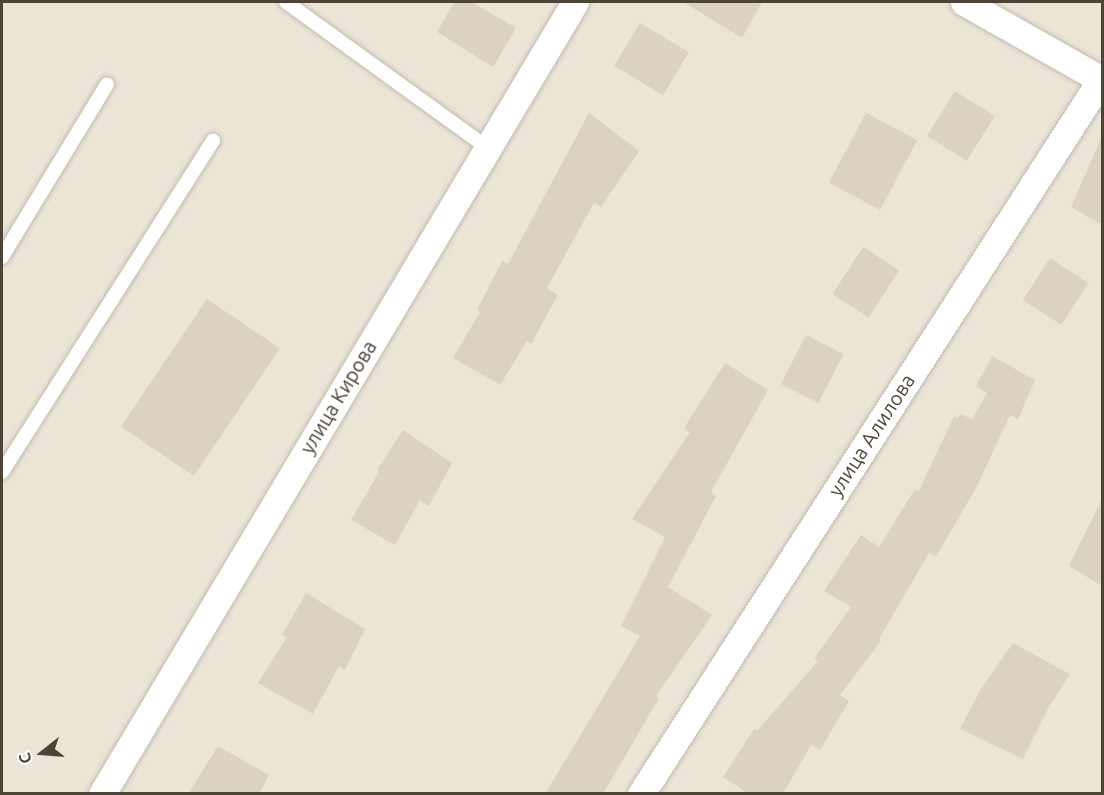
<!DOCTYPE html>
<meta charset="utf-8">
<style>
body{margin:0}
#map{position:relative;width:1104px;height:795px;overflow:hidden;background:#f6f3ea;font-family:Ubuntu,sans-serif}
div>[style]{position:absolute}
.residential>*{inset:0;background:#ebe5d8;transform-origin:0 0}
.building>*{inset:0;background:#dcd2c1;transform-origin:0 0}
.roads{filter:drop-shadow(0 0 2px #c3bbac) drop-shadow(0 0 2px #c3bbac)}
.service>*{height:14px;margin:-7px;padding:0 7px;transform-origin:7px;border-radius:7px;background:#fff}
.minor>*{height:27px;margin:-13.5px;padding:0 13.5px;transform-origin:13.5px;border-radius:13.5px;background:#fff}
span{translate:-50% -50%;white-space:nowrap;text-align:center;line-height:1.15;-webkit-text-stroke:4.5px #fff;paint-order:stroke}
.street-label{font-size:20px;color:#4c4437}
.frame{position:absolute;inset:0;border:3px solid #4c4437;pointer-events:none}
.north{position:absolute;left:12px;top:723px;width:60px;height:60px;-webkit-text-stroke:4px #fff;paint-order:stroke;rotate:253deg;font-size:16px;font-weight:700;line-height:24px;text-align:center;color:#4c4437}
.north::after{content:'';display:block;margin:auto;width:21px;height:27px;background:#4c4437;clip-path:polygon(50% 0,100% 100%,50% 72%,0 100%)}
</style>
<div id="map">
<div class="residential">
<i style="left:2px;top:2px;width:1100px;height:791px"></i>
</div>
<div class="building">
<i style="clip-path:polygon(454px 2px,472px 2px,516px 28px,493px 67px,437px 32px)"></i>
<i style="clip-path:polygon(683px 2px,762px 2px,742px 38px)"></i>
<i style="left:640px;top:23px;width:57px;height:50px;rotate:31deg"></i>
<i style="left:955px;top:91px;width:47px;height:53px;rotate:32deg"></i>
<i style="clip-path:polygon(589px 113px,639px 151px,601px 207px,594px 203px,547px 288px,558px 295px,531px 344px,527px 341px,500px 385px,453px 358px,480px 312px,477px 310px,502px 261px,508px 264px)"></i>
<i style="left:866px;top:113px;width:58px;height:79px;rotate:28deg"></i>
<i style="clip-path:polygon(1102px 136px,1102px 225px,1071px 207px)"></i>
<i style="left:863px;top:247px;width:43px;height:56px;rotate:33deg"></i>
<i style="left:1050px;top:258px;width:46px;height:50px;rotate:33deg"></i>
<i style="left:207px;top:299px;width:88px;height:154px;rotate:34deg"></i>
<i style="left:806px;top:335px;width:42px;height:55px;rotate:27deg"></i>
<i style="clip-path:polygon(992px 356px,1035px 380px,1018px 419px,1010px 415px,976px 488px,936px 557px,929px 553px,879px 639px,881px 641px,840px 695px,849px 701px,820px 750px,811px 745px,783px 794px,749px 794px,723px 777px,754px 729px,757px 731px,818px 661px,814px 659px,851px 607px,824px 591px,861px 535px,879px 547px,915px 489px,919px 491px,954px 416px,958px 418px,960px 414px,972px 419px,987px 393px,976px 386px)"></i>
<i style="clip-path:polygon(725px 363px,768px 390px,711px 492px,716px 496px,668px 587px,712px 615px,656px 696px,659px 698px,603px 794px,545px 794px,640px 636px,621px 626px,665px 537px,632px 519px,690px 432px,684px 428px)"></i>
<i style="clip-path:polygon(403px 430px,452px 463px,429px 506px,420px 500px,395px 545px,351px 520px,379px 472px,377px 470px)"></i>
<i style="clip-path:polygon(1102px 499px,1102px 586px,1069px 566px)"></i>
<i style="clip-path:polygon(306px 593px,365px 629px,345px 670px,339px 666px,313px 714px,258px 683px,287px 637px,282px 635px)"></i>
<i style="clip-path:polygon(1013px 643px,1070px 674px,1049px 707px,1023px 759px,960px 729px,982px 687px)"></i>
<i style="clip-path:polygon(218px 746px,269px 775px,259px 794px,188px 794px)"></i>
</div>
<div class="roads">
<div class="service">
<i style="left:286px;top:2px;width:247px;rotate:35.9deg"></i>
<i style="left:2px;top:257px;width:202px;rotate:-58.7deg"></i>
<i style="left:2px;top:472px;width:393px;rotate:-57.5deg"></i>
</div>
<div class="minor">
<i style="left:964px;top:2px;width:159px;rotate:29.5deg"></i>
<i style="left:102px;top:794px;width:922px;rotate:-59.15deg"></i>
<i style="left:641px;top:794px;width:852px;rotate:-57.22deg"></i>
</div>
</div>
<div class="street-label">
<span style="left:338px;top:397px;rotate:-59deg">улица Кирова</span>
<span style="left:871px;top:435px;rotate:-57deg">улица Алилова</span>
</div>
<div class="frame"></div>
<div class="north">С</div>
</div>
